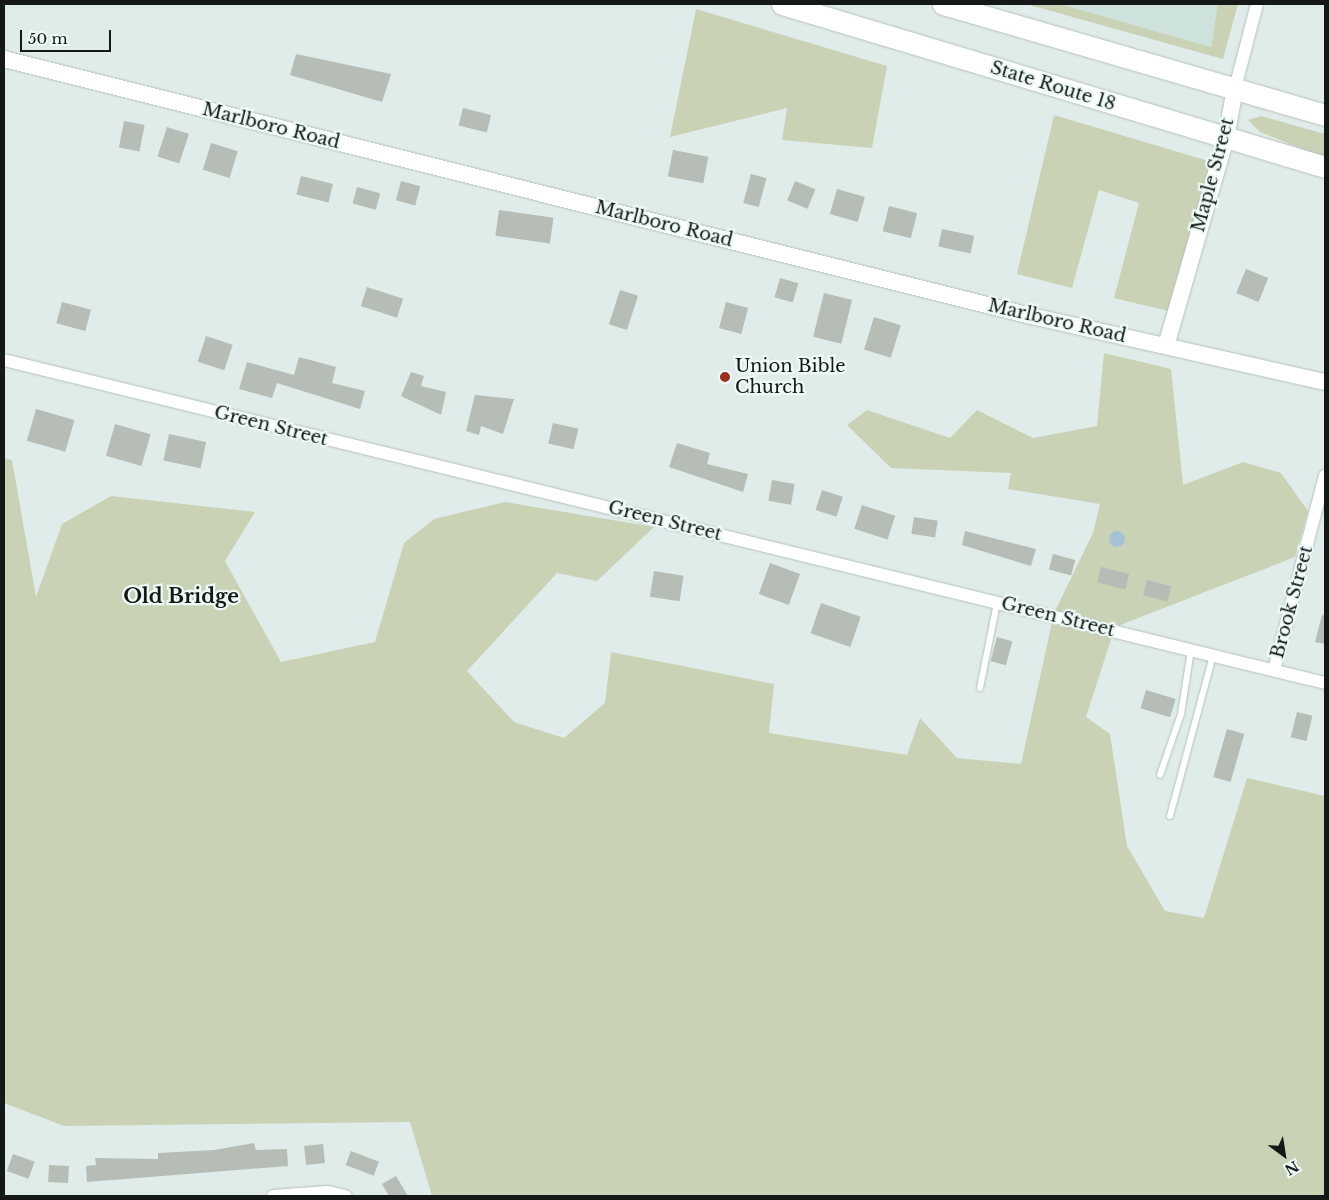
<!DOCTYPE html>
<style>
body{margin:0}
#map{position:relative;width:1329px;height:1200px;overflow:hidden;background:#e0ece9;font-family:"Libre Baskerville",serif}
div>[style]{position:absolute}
.built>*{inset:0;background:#cde2dd}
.green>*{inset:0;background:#cad2b5}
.water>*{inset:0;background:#a6c3d6}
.round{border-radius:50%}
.building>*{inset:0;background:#b5bdb6;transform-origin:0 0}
.roads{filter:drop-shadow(0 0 1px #b5c1be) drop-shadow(0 0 1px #b5c1be)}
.service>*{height:6px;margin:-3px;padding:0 3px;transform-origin:3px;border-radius:3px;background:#fff}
.minor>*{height:12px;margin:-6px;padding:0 6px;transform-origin:6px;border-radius:6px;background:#fff}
.tertiary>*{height:16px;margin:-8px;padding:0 8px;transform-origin:8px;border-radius:8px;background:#fff}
.trunk>*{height:21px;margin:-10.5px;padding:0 10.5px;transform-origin:10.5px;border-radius:10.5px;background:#fff}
.dots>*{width:14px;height:14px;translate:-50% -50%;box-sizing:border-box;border:2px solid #edfaf6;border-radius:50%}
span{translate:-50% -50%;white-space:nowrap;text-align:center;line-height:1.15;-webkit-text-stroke:4.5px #edfaf6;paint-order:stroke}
.street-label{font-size:18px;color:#141918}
.poi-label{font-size:18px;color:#141918}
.left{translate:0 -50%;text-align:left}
.quarter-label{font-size:20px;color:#141918;font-weight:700}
.frame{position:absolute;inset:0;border:5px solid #141918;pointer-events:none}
.north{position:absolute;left:1259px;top:1130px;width:50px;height:50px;-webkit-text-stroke:4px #edfaf6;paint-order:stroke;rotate:149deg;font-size:14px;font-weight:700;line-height:20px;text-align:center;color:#141918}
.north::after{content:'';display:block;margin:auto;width:18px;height:22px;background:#141918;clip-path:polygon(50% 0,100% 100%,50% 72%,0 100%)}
.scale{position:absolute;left:20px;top:30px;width:91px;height:22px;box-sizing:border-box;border:2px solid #141918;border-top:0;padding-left:6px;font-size:15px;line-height:18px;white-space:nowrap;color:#141918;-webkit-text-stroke:4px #edfaf6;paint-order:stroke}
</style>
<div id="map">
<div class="built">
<i style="clip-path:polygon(1060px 4px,1218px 4px,1211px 47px)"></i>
</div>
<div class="green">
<i style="clip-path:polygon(1026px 4px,1060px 4px,1211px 47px,1218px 4px,1238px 4px,1223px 59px)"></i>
<i style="clip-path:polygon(696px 9px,887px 66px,872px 148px,782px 140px,787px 108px,670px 137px)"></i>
<i style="clip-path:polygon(1054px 115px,1215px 163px,1176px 313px,1114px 298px,1139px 203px,1099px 190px,1072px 288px,1017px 274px)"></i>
<i style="clip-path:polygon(1261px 116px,1325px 134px,1325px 158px,1260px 132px,1248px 120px)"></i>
<i style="clip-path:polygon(1104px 353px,1171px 369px,1183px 485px,1243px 462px,1281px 473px,1308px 511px,1295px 557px,1115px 627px,1086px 717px,1110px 734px,1127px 846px,1165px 911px,1204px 918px,1247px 778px,1325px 796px,1325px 1196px,432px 1196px,410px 1122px,64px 1126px,4px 1103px,4px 458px,12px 460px,36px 597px,62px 524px,111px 496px,255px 512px,225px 561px,281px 662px,375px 642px,404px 543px,434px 519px,505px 502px,654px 527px,597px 581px,557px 573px,467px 671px,514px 722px,564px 738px,605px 703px,611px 652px,774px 684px,769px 733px,907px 755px,920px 718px,957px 758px,1021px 764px,1054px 613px,1093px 533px,1100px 504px,1008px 489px,1011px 473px,891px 468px,847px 425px,867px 410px,950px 438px,977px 410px,1033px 438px,1097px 426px)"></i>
</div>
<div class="water">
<i class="round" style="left:1109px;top:531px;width:16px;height:16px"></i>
</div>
<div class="building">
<i style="clip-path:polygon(296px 54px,391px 74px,382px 102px,290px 75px)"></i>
<i style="left:463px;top:108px;width:29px;height:18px;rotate:14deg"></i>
<i style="left:124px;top:121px;width:21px;height:27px;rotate:11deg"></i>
<i style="left:167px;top:127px;width:23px;height:31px;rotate:18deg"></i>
<i style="left:211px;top:143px;width:28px;height:28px;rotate:17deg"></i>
<i style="left:673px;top:150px;width:36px;height:27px;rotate:11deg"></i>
<i style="left:751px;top:174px;width:16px;height:30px;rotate:15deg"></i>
<i style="left:301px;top:176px;width:33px;height:19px;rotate:14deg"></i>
<i style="left:401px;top:181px;width:20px;height:20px;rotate:15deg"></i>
<i style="left:795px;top:181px;width:22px;height:21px;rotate:22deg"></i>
<i style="left:357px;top:187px;width:24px;height:17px;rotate:15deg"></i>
<i style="left:837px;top:189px;width:29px;height:26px;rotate:16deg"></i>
<i style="left:889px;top:206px;width:29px;height:26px;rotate:14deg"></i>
<i style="left:499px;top:210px;width:55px;height:26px;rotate:8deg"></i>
<i style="left:942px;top:229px;width:33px;height:18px;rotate:12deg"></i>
<i style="left:1246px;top:269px;width:24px;height:26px;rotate:22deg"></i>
<i style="left:780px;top:278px;width:19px;height:20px;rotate:16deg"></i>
<i style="left:367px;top:287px;width:38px;height:20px;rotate:18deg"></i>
<i style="left:620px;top:290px;width:19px;height:36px;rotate:18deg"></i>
<i style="left:824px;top:293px;width:29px;height:45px;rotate:14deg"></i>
<i style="left:62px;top:302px;width:30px;height:22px;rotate:15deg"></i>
<i style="left:726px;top:302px;width:23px;height:27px;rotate:15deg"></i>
<i style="left:874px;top:317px;width:28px;height:34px;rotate:17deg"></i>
<i style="left:206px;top:336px;width:28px;height:27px;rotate:18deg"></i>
<i style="clip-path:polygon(299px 357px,336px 367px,332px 383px,365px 391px,360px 409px,277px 383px,272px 398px,239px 389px,247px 362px,294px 375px)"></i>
<i style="clip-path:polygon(411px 372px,424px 376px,421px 386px,446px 392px,441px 415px,401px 396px)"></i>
<i style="clip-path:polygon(475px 395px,514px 399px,503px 434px,481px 426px,479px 435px,466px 431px)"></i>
<i style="left:36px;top:409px;width:40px;height:33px;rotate:16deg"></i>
<i style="left:553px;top:423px;width:26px;height:21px;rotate:13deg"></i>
<i style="left:115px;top:424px;width:37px;height:33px;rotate:16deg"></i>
<i style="left:169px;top:434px;width:38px;height:27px;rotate:12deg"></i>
<i style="clip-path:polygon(677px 443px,710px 453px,707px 464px,748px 474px,743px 492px,669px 467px)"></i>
<i style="left:772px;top:480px;width:23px;height:21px;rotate:10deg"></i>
<i style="left:822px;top:490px;width:22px;height:21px;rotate:18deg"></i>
<i style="left:862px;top:505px;width:35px;height:25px;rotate:18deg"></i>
<i style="left:914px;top:517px;width:24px;height:17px;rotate:9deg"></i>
<i style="clip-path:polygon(965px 531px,1036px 549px,1031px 566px,962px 545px)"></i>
<i style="left:1053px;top:554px;width:23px;height:16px;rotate:15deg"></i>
<i style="left:770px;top:563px;width:32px;height:33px;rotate:20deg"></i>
<i style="left:1101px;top:567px;width:29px;height:16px;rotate:14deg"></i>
<i style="left:654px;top:571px;width:30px;height:26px;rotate:9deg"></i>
<i style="left:1147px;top:580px;width:25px;height:16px;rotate:14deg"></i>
<i style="left:821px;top:603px;width:42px;height:32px;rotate:19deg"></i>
<i style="clip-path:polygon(1322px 615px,1325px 616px,1325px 644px,1315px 642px)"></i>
<i style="left:997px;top:637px;width:16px;height:25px;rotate:15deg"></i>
<i style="left:1146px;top:690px;width:31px;height:19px;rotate:17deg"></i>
<i style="left:1297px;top:712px;width:16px;height:26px;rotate:14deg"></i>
<i style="left:1227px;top:729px;width:18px;height:50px;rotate:16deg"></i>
<i style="clip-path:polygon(254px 1143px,256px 1150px,287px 1149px,288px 1166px,87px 1182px,86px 1166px,96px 1165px,95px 1158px,158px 1159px,158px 1153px,214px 1150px)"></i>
<i style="left:323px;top:1144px;width:19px;height:19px;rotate:84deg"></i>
<i style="left:351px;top:1151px;width:30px;height:15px;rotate:21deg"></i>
<i style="left:13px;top:1154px;width:23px;height:18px;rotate:20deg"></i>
<i style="left:49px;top:1165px;width:20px;height:17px;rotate:3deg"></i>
<i style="clip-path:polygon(396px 1176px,408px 1196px,389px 1196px,382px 1184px)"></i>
</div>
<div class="roads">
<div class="service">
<i style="left:980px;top:688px;width:87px;rotate:-78.7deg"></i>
<i style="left:1160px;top:775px;width:65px;rotate:-71deg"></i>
<i style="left:1181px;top:714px;width:65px;rotate:-81.1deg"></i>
<i style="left:1170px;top:816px;width:167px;rotate:-75deg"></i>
</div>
<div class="minor">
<i style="left:1235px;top:88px;width:87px;rotate:-75.3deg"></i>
<i style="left:4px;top:360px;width:1360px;rotate:13.74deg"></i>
<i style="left:1274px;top:670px;width:201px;rotate:-75.3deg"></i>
<i style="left:273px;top:1196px;width:55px;rotate:-4.2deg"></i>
<i style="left:328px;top:1192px;width:18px;rotate:13deg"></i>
</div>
<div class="tertiary">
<i style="left:4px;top:59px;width:1055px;rotate:14.05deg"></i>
<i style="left:1027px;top:315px;width:305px;rotate:12.7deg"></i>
<i style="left:1166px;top:346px;width:216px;rotate:-73.9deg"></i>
<i style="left:1226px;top:138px;width:51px;rotate:-79.8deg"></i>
</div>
<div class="trunk">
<i style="left:782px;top:4px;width:567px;rotate:16.71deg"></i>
<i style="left:943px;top:4px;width:398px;rotate:16.2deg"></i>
</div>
</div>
<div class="dots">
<i style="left:725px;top:377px;background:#992f1d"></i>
</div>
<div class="street-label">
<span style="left:1053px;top:86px;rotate:17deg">State Route 18</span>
<span style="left:271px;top:126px;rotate:14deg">Marlboro Road</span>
<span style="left:1213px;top:175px;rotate:-75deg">Maple Street</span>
<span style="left:664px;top:224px;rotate:14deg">Marlboro Road</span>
<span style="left:1057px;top:321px;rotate:13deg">Marlboro Road</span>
<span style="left:271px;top:426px;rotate:14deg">Green Street</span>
<span style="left:665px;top:521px;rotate:14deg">Green Street</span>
<span style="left:1292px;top:602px;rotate:-75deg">Brook Street</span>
<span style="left:1058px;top:617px;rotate:14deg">Green Street</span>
</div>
<div class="poi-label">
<span class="left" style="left:735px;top:377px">Union Bible<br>Church</span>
</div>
<div class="quarter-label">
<span style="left:181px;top:596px">Old Bridge</span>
</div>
<div class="frame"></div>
<div class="north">N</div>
<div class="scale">50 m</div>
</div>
